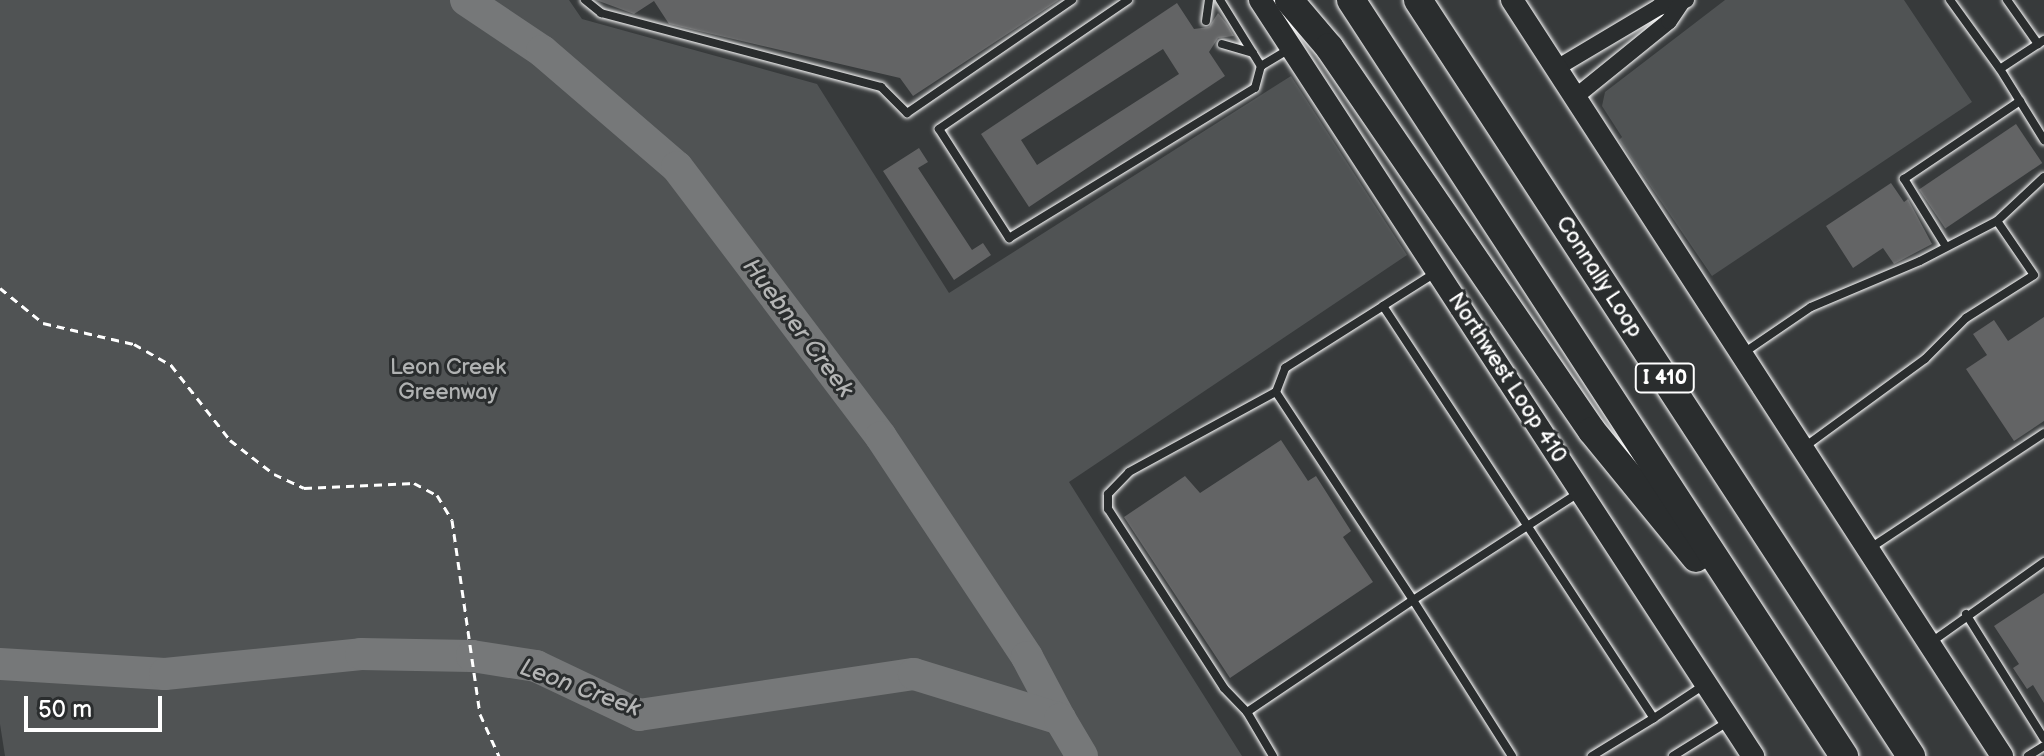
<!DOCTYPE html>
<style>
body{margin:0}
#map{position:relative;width:2044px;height:756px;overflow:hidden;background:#373a3b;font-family:"Balsamiq Sans",sans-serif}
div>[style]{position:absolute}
.green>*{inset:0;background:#505354}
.river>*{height:32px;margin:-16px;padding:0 16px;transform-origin:16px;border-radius:16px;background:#767879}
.building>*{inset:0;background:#636465;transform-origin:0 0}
.path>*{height:3px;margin-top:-1.5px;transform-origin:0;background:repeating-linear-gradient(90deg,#fff 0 8px,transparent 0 14px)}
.roads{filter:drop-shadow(0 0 2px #fff) drop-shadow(0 0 2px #fff)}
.service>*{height:8px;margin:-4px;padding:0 4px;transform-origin:4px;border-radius:4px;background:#2a2d2e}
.minor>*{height:16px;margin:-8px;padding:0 8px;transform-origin:8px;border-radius:8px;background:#2a2d2e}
.secondary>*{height:22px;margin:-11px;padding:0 11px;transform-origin:11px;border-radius:11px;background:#2a2d2e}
.motorway>*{height:28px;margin:-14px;padding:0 14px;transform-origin:14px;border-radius:14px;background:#2a2d2e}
span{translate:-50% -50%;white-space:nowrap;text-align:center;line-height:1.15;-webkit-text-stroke:6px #2a2d2e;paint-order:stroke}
.shield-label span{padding:2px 6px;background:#2a2d2e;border:2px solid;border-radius:6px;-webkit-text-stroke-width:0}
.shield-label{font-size:20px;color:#fff;font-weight:700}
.street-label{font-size:22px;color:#fff}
.park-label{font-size:22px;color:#b0b2b2}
.water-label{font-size:24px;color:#b4b5b5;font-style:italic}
.scale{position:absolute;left:24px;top:696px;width:138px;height:36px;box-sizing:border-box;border:4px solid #fff;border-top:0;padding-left:10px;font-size:24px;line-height:28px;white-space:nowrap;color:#fff;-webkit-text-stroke:6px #2a2d2e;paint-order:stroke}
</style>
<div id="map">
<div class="green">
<i style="clip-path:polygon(0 0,569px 0,582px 19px,817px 84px,949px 293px,1291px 76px,1407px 255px,1069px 482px,1242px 756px,5px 756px,0 724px)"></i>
<i style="clip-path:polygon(1725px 0,1904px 0,1972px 102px,1712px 276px,1619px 140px,1622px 137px,1602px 106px,1605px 92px)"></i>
</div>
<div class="river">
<i style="left:466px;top:0;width:92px;rotate:33.9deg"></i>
<i style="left:542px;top:51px;width:178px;rotate:40.7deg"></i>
<i style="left:677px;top:167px;width:338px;rotate:52.9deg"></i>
<i style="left:881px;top:437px;width:264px;rotate:56.4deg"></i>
<i style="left:1027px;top:657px;width:70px;rotate:62deg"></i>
<i style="left:0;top:664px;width:165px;rotate:3.5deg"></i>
<i style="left:165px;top:674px;width:197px;rotate:-5.8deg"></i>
<i style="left:361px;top:654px;width:111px;rotate:1deg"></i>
<i style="left:472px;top:656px;width:65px;rotate:8.9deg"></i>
<i style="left:536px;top:666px;width:114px;rotate:25.4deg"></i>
<i style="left:639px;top:715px;width:278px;rotate:-8.5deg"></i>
<i style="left:914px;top:674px;width:153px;rotate:17.1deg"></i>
<i style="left:1060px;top:719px;width:43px;rotate:59.3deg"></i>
</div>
<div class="building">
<i style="clip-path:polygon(596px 0,1059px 0,913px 96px,900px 78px,669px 24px,654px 1px,634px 14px)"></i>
<i style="clip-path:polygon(evenodd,1177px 3px,1194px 29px,1209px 27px,1218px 13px,1227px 24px,1234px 36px,1218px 38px,1209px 52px,1225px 76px,1029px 207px,981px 134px,1177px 3px,1163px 49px,1179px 74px,1037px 165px,1021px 140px,1163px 49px)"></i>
<i style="left:2016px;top:124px;width:47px;height:117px;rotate:56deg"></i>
<i style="clip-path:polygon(919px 148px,928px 162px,918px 168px,972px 250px,983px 243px,991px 255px,954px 280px,883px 171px)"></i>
<i style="clip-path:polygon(1891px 183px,1904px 202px,1908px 199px,1932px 244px,1894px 264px,1883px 248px,1853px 268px,1826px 226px)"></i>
<i style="clip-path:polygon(2044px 317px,2044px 421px,2014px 441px,1966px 369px,1987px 355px,1973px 334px,1994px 320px,2008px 341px)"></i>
<i style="clip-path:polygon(1281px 440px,1308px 481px,1316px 476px,1351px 531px,1343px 537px,1373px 582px,1230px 678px,1124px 517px,1185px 476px,1200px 493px)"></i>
<i style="clip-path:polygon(2044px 593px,2044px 703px,2033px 685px,2027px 689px,2013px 668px,2019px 664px,1994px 626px)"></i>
</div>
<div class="path">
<i style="left:0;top:288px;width:55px;rotate:39.1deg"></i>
<i style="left:43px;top:323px;width:93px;rotate:13deg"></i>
<i style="left:134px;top:344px;width:43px;rotate:29.6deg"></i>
<i style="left:171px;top:365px;width:95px;rotate:51.8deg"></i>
<i style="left:230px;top:440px;width:56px;rotate:37.7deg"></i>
<i style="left:274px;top:474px;width:33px;rotate:25deg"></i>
<i style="left:304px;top:488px;width:110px;rotate:-2.6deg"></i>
<i style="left:414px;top:483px;width:26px;rotate:28deg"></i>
<i style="left:437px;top:495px;width:29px;rotate:59deg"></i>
<i style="left:452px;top:520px;width:196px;rotate:81.8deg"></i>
<i style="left:480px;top:714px;width:46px;rotate:65.7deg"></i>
</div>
<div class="roads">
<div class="service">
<i style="left:585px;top:0;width:21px;rotate:39deg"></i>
<i style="left:601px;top:13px;width:290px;rotate:14.8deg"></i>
<i style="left:881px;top:87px;width:37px;rotate:45deg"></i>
<i style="left:907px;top:113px;width:200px;rotate:-34.4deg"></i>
<i style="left:1128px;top:0;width:229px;rotate:145.7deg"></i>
<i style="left:939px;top:129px;width:130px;rotate:57.3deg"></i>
<i style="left:1009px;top:238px;width:288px;rotate:-31.4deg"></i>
<i style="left:1255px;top:88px;width:23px;rotate:-75deg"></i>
<i style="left:1261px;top:66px;width:35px;rotate:-31deg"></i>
<i style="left:1220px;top:0;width:78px;rotate:58.2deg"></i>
<i style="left:1950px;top:0;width:85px;rotate:54.1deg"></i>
<i style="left:2007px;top:0;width:54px;rotate:54.8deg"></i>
<i style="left:2038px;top:44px;width:7px;rotate:-34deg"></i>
<i style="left:1206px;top:21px;width:21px;rotate:-82deg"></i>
<i style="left:1222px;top:44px;width:32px;rotate:16deg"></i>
<i style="left:2038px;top:44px;width:45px;rotate:146.7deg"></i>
<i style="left:2000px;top:69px;width:84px;rotate:58.2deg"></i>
<i style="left:1945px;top:245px;width:78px;rotate:-121.8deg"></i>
<i style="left:1904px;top:179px;width:140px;rotate:-33.9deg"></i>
<i style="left:1435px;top:273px;width:62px;rotate:147.6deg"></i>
<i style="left:1383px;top:306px;width:493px;rotate:56.7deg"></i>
<i style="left:1654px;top:718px;width:73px;rotate:148.5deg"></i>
<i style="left:1742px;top:354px;width:83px;rotate:-34.3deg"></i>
<i style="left:1811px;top:307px;width:118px;rotate:-22.9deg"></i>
<i style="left:1920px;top:261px;width:87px;rotate:-27.5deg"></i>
<i style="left:1803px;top:448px;width:151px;rotate:-36.1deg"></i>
<i style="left:1925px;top:359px;width:58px;rotate:-45deg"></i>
<i style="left:1966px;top:318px;width:80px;rotate:-32.3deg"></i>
<i style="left:2034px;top:275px;width:65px;rotate:-124.4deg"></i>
<i style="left:1997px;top:221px;width:64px;rotate:-43.1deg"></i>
<i style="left:1869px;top:549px;width:210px;rotate:-33.5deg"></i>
<i style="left:1966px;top:614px;width:147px;rotate:58deg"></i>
<i style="left:1930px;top:643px;width:140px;rotate:-35.4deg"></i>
<i style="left:1247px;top:712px;width:33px;rotate:-134deg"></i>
<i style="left:1224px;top:688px;width:213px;rotate:-122.9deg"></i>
<i style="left:1108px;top:509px;width:15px;rotate:-90deg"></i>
<i style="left:1108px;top:494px;width:30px;rotate:-46deg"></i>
<i style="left:1129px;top:472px;width:167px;rotate:-28.6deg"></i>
<i style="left:1654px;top:718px;width:60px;rotate:-33.4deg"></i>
<i style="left:1273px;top:756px;width:51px;rotate:-120.6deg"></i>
<i style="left:1247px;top:712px;width:200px;rotate:-34deg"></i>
<i style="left:1413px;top:600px;width:249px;rotate:-123.4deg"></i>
<i style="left:1276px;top:392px;width:26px;rotate:-69deg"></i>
<i style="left:1285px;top:368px;width:116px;rotate:-32.3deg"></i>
<i style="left:1512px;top:756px;width:185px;rotate:-122.4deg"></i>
<i style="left:1413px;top:600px;width:199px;rotate:-32.9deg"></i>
<i style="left:1673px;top:756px;width:66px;rotate:-32deg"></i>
<i style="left:2028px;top:756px;width:19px;rotate:-32deg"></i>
</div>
<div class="minor">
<i style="left:1555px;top:69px;width:121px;rotate:-30.8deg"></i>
<i style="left:1659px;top:7px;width:28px;rotate:-15deg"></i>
<i style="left:1574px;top:98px;width:122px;rotate:-39deg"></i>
<i style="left:1669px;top:21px;width:22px;rotate:-56deg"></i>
</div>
<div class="secondary">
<i style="left:1260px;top:0;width:903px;rotate:56.89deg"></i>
<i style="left:1512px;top:0;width:901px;rotate:57.05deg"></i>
</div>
<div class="motorway">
<i style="left:1289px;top:0;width:62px;rotate:49.6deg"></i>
<i style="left:1329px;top:47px;width:465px;rotate:55.6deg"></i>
<i style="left:1592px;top:431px;width:164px;rotate:50.7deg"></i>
<i style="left:1351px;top:0;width:903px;rotate:56.89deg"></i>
<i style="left:1418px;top:0;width:903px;rotate:56.89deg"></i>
</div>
</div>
<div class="shield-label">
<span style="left:1665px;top:378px">I 410</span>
</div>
<div class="street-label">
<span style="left:1599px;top:277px;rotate:57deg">Connally Loop</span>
<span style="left:1507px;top:378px;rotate:57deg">Northwest Loop 410</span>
</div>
<div class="park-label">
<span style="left:448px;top:380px">Leon Creek<br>Greenway</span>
</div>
<div class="water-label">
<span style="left:798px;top:328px;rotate:53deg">Huebner Creek</span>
<span style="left:580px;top:688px;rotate:20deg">Leon Creek</span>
</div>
<div class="scale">50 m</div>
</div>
